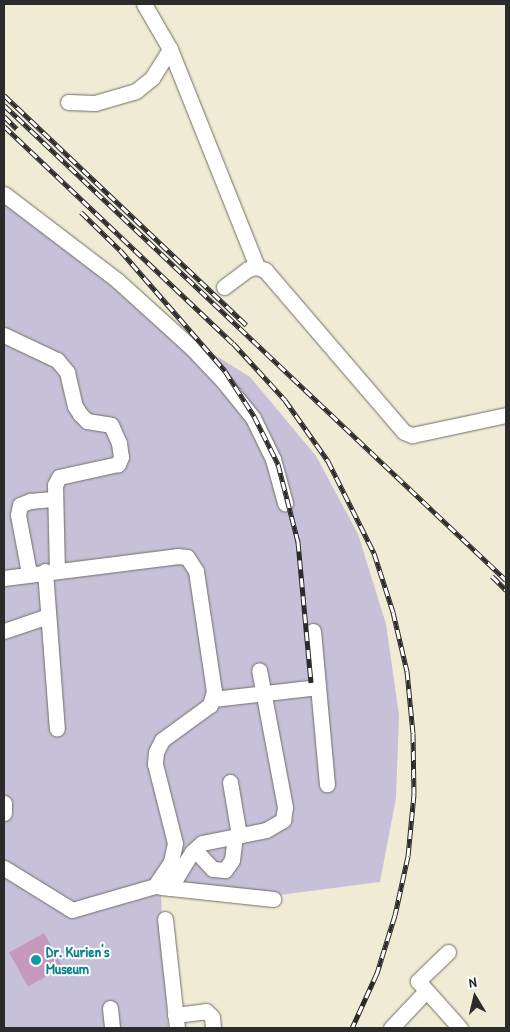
<!DOCTYPE html>
<style>
body{margin:0}
#map{position:relative;width:510px;height:1032px;overflow:hidden;background:#efebd4;font-family:"Patrick Hand",sans-serif}
div>[style]{position:absolute}
.industrial>*{inset:0;background:#c7c0d9}
.building>*{inset:0;background:#c698be;transform-origin:0 0}
.roads{filter:drop-shadow(0 0 1px #706e66) drop-shadow(0 0 1px #706e66)}
.minor>*{height:15px;margin:-7.5px;padding:0 7.5px;transform-origin:7.5px;border-radius:7.5px;background:#fff}
.rail>*{height:5px;margin-top:-2.5px;transform-origin:0;background:repeating-linear-gradient(90deg,#fff 0 9px,#2b2b2b 0 18px);box-sizing:border-box;border-block:1px solid #2b2b2b}
.dots>*{width:14px;height:14px;translate:-50% -50%;box-sizing:border-box;border:2px solid #fff;border-radius:50%}
span{translate:-50% -50%;white-space:nowrap;text-align:center;line-height:1.15;-webkit-text-stroke:4px #fff;paint-order:stroke}
.culture-label{font-size:15px;color:#0d838f;font-weight:700}
.left{translate:0 -50%;text-align:left}
.frame{position:absolute;inset:0;border:5px solid #2b2b2b;pointer-events:none}
.north{position:absolute;left:450px;top:972px;width:50px;height:50px;-webkit-text-stroke:4px #fff;paint-order:stroke;rotate:351deg;font-size:14px;font-weight:700;line-height:20px;text-align:center;color:#2b2b2b}
.north::after{content:'';display:block;margin:auto;width:18px;height:22px;background:#2b2b2b;clip-path:polygon(50% 0,100% 100%,50% 72%,0 100%)}
</style>
<div id="map">
<div class="industrial">
<i style="clip-path:polygon(4px 188px,127px 300px,250px 377px,316px 456px,358px 534px,386px 624px,399px 715px,396px 798px,380px 882px,225px 902px,161px 895px,168px 1028px,4px 1028px)"></i>
</div>
<div class="building">
<i style="left:44px;top:933px;width:39px;height:40px;rotate:61deg"></i>
</div>
<div class="roads">
<div class="minor">
<i style="left:144px;top:4px;width:52px;rotate:60deg"></i>
<i style="left:170px;top:49px;width:235px;rotate:68.2deg"></i>
<i style="left:68px;top:102px;width:27px;rotate:2deg"></i>
<i style="left:95px;top:103px;width:43px;rotate:-16.3deg"></i>
<i style="left:136px;top:91px;width:21px;rotate:-39deg"></i>
<i style="left:152px;top:78px;width:34px;rotate:-58deg"></i>
<i style="left:4px;top:194px;width:143px;rotate:37.3deg"></i>
<i style="left:118px;top:281px;width:100px;rotate:42.2deg"></i>
<i style="left:192px;top:348px;width:47px;rotate:46.7deg"></i>
<i style="left:224px;top:382px;width:46px;rotate:51.1deg"></i>
<i style="left:253px;top:418px;width:46px;rotate:64deg"></i>
<i style="left:273px;top:459px;width:46px;rotate:74.7deg"></i>
<i style="left:224px;top:287px;width:30px;rotate:-37deg"></i>
<i style="left:248px;top:269px;width:9px;rotate:-13deg"></i>
<i style="left:257px;top:267px;width:9px;rotate:21deg"></i>
<i style="left:265px;top:270px;width:213px;rotate:49.4deg"></i>
<i style="left:404px;top:432px;width:9px;rotate:21deg"></i>
<i style="left:412px;top:435px;width:96px;rotate:-12deg"></i>
<i style="left:4px;top:335px;width:59px;rotate:25.3deg"></i>
<i style="left:57px;top:360px;width:16px;rotate:50deg"></i>
<i style="left:67px;top:372px;width:35px;rotate:77deg"></i>
<i style="left:75px;top:406px;width:9px;rotate:58deg"></i>
<i style="left:80px;top:414px;width:10px;rotate:45deg"></i>
<i style="left:87px;top:421px;width:24px;rotate:9deg"></i>
<i style="left:111px;top:425px;width:20px;rotate:66deg"></i>
<i style="left:119px;top:443px;width:14px;rotate:82deg"></i>
<i style="left:121px;top:457px;width:8px;rotate:113deg"></i>
<i style="left:118px;top:464px;width:60px;rotate:167.6deg"></i>
<i style="left:59px;top:477px;width:9px;rotate:117deg"></i>
<i style="left:55px;top:485px;width:85px;rotate:88.7deg"></i>
<i style="left:45px;top:571px;width:158px;rotate:85.7deg"></i>
<i style="left:29px;top:573px;width:59px;rotate:-100.7deg"></i>
<i style="left:18px;top:515px;width:10px;rotate:-79deg"></i>
<i style="left:20px;top:505px;width:11px;rotate:-22deg"></i>
<i style="left:30px;top:501px;width:25px;rotate:-5deg"></i>
<i style="left:4px;top:578px;width:174px;rotate:-7.2deg"></i>
<i style="left:177px;top:556px;width:10px;rotate:6deg"></i>
<i style="left:187px;top:557px;width:17px;rotate:57deg"></i>
<i style="left:196px;top:571px;width:121px;rotate:81.5deg"></i>
<i style="left:214px;top:691px;width:15px;rotate:106deg"></i>
<i style="left:210px;top:705px;width:59px;rotate:143.9deg"></i>
<i style="left:162px;top:740px;width:13px;rotate:117deg"></i>
<i style="left:156px;top:752px;width:12px;rotate:95deg"></i>
<i style="left:155px;top:764px;width:81px;rotate:75.8deg"></i>
<i style="left:175px;top:843px;width:19px;rotate:102deg"></i>
<i style="left:171px;top:862px;width:29px;rotate:124deg"></i>
<i style="left:155px;top:886px;width:86px;rotate:163.9deg"></i>
<i style="left:72px;top:910px;width:80px;rotate:-148.3deg"></i>
<i style="left:4px;top:631px;width:46px;rotate:-18.8deg"></i>
<i style="left:313px;top:631px;width:154px;rotate:84.8deg"></i>
<i style="left:213px;top:699px;width:106px;rotate:-6.5deg"></i>
<i style="left:230px;top:782px;width:54px;rotate:80.4deg"></i>
<i style="left:4px;top:803px;width:10px;rotate:90deg"></i>
<i style="left:195px;top:850px;width:26px;rotate:47deg"></i>
<i style="left:213px;top:869px;width:12px;rotate:5deg"></i>
<i style="left:225px;top:870px;width:12px;rotate:-55deg"></i>
<i style="left:232px;top:860px;width:24px;rotate:-83deg"></i>
<i style="left:161px;top:887px;width:113px;rotate:6.1deg"></i>
<i style="left:170px;top:888px;width:42px;rotate:-58.6deg"></i>
<i style="left:192px;top:852px;width:13px;rotate:-42deg"></i>
<i style="left:202px;top:843px;width:65px;rotate:-11.5deg"></i>
<i style="left:266px;top:830px;width:20px;rotate:-30deg"></i>
<i style="left:283px;top:820px;width:13px;rotate:-81deg"></i>
<i style="left:285px;top:807px;width:139px;rotate:-100.7deg"></i>
<i style="left:165px;top:919px;width:110px;rotate:83.7deg"></i>
<i style="left:448px;top:952px;width:42px;rotate:136deg"></i>
<i style="left:418px;top:981px;width:63px;rotate:48.2deg"></i>
<i style="left:110px;top:1008px;width:20px;rotate:84deg"></i>
<i style="left:175px;top:1015px;width:31px;rotate:-7deg"></i>
<i style="left:206px;top:1011px;width:8px;rotate:45deg"></i>
<i style="left:212px;top:1017px;width:11px;rotate:85deg"></i>
<i style="left:391px;top:1028px;width:51px;rotate:-46.6deg"></i>
</div>
</div>
<div class="rail">
<i style="left:4px;top:95px;width:334px;rotate:43.5deg"></i>
<i style="left:4px;top:105px;width:691px;rotate:43.42deg"></i>
<i style="left:4px;top:116px;width:18px;rotate:45deg"></i>
<i style="left:4px;top:126px;width:315px;rotate:43.5deg"></i>
<i style="left:233px;top:343px;width:77px;rotate:47.6deg"></i>
<i style="left:285px;top:400px;width:75px;rotate:54.8deg"></i>
<i style="left:328px;top:461px;width:103px;rotate:63.4deg"></i>
<i style="left:374px;top:553px;width:62px;rotate:72.1deg"></i>
<i style="left:393px;top:612px;width:61px;rotate:76.7deg"></i>
<i style="left:407px;top:671px;width:62px;rotate:84.5deg"></i>
<i style="left:413px;top:733px;width:61px;rotate:89.1deg"></i>
<i style="left:414px;top:794px;width:62px;rotate:95.5deg"></i>
<i style="left:408px;top:856px;width:60px;rotate:102.4deg"></i>
<i style="left:395px;top:915px;width:61px;rotate:107.2deg"></i>
<i style="left:377px;top:973px;width:60px;rotate:114.4deg"></i>
<i style="left:81px;top:212px;width:54px;rotate:44.3deg"></i>
<i style="left:120px;top:250px;width:160px;rotate:49deg"></i>
<i style="left:225px;top:371px;width:54px;rotate:57.2deg"></i>
<i style="left:254px;top:416px;width:54px;rotate:63.4deg"></i>
<i style="left:278px;top:464px;width:81px;rotate:75.6deg"></i>
<i style="left:298px;top:542px;width:141px;rotate:84.7deg"></i>
<i style="left:492px;top:576px;width:20px;rotate:45deg"></i>
</div>
<div class="dots">
<i style="left:36px;top:960px;background:#0f9aa8"></i>
</div>
<div class="culture-label">
<span class="left" style="left:46px;top:960px">Dr. Kurien's<br>Museum</span>
</div>
<div class="frame"></div>
<div class="north">N</div>
</div>
